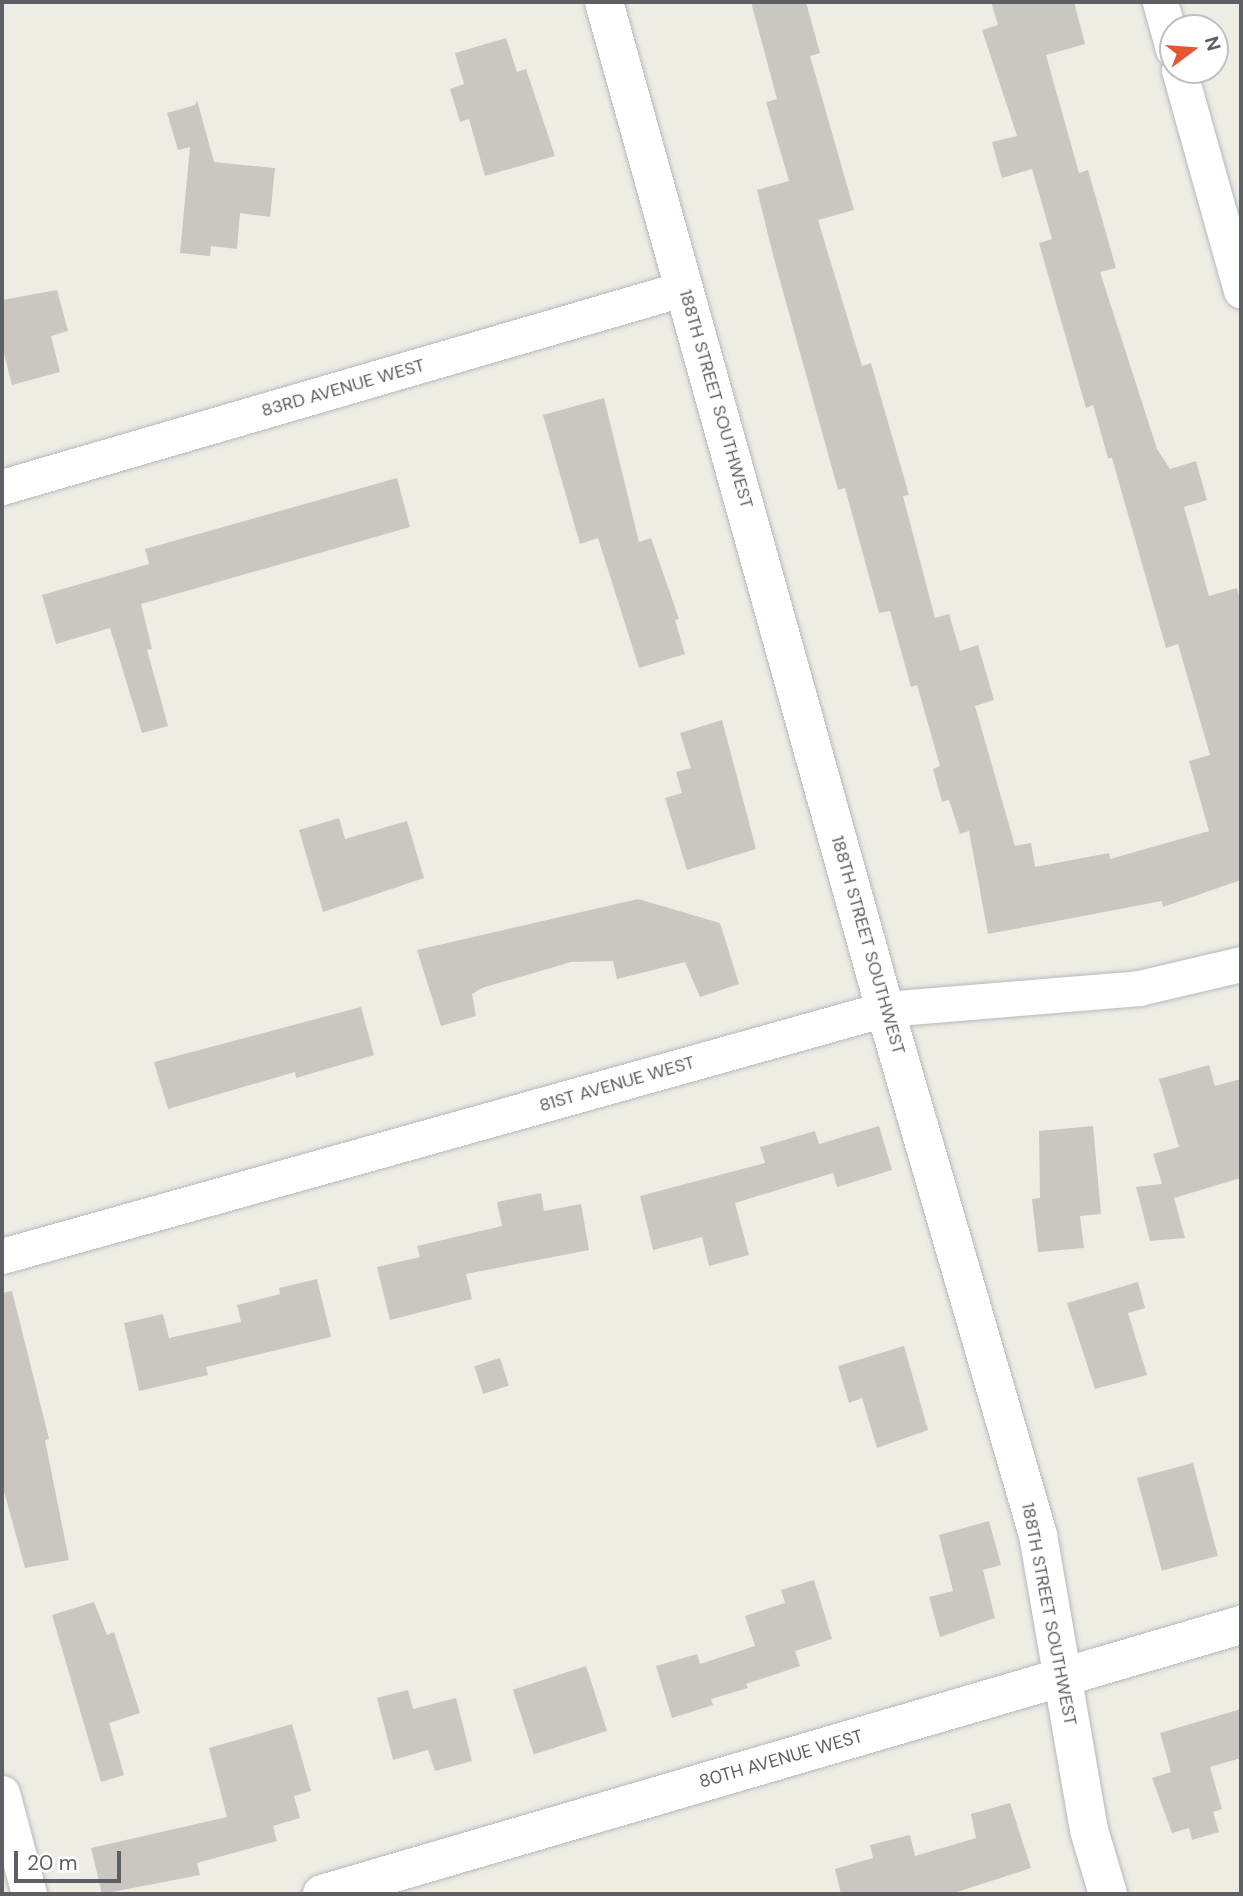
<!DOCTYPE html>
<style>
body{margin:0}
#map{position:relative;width:1243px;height:1896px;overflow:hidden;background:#eeede4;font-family:"DM Sans",sans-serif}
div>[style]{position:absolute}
.building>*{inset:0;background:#cac7c1;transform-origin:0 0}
.roads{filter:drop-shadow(0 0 2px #b6b9be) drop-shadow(0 0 2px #b6b9be)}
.minor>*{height:35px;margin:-17.5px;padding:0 17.5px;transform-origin:17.5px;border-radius:17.5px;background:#fff}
.tertiary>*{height:38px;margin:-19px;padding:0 19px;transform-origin:19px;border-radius:19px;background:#fff}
span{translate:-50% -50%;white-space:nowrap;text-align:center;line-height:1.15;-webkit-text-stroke:5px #fff;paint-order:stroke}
.street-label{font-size:18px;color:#5c5f64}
.frame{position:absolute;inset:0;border:4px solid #5c5f64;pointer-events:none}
.north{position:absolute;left:1159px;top:14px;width:70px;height:70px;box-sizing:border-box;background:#fff;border:2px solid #bebfc1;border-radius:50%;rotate:74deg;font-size:19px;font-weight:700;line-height:28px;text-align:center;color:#5c5f64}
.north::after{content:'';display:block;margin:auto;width:24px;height:32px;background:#e35735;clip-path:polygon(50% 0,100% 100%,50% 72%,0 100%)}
.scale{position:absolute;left:14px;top:1851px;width:107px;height:32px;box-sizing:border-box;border:4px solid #5c5f64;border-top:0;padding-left:9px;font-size:21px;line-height:24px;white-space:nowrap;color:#5c5f64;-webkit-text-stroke:5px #fff;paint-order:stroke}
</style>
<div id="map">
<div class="building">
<i style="clip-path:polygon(751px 2px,806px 2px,820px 53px,810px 56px,854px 210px,818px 220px,862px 366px,871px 363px,909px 495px,903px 496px,935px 618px,949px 614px,960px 651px,978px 645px,994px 700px,975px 706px,1015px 846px,1031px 843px,1035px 867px,1109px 853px,1110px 859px,1209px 831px,1189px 761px,1210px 755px,1178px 644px,1166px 648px,1112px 458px,1108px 458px,1093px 405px,1086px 408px,1039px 243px,1052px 239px,1032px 169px,1002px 178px,992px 142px,1017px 136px,982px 30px,998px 25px,991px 2px,1074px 2px,1085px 44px,1046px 55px,1079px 173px,1088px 170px,1116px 268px,1100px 272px,1157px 449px,1170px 469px,1196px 461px,1207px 500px,1184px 507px,1209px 596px,1237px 588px,1241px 603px,1241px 880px,1163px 907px,1162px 901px,988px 934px,969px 831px,960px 834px,949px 800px,942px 802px,933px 769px,940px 766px,917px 685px,911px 687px,890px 611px,879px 613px,845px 488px,838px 490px,773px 255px,757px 190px,789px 181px,766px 102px,777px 99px)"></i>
<i style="clip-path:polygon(506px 38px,517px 72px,526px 69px,555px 156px,485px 176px,469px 119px,460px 122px,450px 89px,464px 84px,455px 53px)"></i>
<i style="clip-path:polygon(197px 100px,214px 162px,275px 168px,270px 217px,240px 213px,237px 249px,211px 246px,210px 256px,180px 253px,190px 147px,178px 150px,167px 113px,195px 105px)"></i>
<i style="clip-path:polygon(57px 290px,68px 331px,51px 336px,60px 372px,12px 385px,2px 346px,2px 300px)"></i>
<i style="clip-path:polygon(604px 398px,639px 542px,651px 538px,679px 619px,675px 620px,685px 654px,639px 668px,598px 538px,580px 544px,543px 415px)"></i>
<i style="clip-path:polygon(397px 478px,410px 527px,141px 604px,152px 649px,147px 650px,168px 726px,142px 733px,110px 628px,56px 644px,42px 595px,149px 564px,145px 549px)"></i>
<i style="clip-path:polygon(722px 720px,756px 849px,687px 870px,665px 798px,682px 793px,676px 772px,691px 768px,680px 733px)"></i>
<i style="clip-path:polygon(339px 818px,345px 839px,407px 821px,424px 878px,323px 912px,299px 830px)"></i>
<i style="clip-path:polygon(638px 899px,720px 923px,739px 984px,700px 997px,685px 962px,617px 979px,613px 961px,571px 962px,482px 988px,472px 994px,476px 1016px,441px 1026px,417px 950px)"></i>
<i style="clip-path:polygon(361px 1007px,374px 1055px,296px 1078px,295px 1072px,168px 1109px,154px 1062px)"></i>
<i style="clip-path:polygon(1209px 1065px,1215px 1086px,1241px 1079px,1241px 1178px,1174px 1198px,1185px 1238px,1150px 1241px,1136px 1187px,1162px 1184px,1153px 1154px,1179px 1147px,1159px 1079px)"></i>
<i style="clip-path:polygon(879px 1126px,892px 1170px,837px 1187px,833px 1173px,735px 1203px,749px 1255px,709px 1266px,702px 1237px,653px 1250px,640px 1196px,765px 1163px,760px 1147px,815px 1131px,819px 1144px)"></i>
<i style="clip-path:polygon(1093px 1126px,1101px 1214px,1080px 1216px,1084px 1248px,1038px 1252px,1032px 1199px,1040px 1198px,1039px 1131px)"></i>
<i style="clip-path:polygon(541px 1193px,544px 1211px,581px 1204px,589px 1250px,466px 1274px,472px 1299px,390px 1320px,377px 1267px,420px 1257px,417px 1246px,502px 1226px,497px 1202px)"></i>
<i style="clip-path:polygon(317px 1279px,331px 1337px,206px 1367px,208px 1375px,139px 1391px,124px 1323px,163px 1314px,169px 1338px,241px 1322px,237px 1305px,280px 1294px,279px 1288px)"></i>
<i style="clip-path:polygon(1138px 1282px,1145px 1308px,1128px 1313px,1147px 1375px,1095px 1389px,1067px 1303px)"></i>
<i style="clip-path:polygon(12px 1291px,49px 1439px,45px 1440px,69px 1560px,25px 1568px,2px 1484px,2px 1293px)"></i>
<i style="clip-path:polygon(904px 1346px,928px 1430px,877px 1448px,862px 1398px,849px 1403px,838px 1366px)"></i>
<i style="left:500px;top:1358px;width:29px;height:27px;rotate:72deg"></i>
<i style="left:1193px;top:1463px;width:96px;height:58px;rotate:75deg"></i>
<i style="clip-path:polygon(989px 1521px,1001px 1565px,983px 1570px,995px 1618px,940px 1637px,929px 1597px,953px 1591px,939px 1535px)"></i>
<i style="clip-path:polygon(814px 1580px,832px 1639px,795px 1651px,800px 1666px,746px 1684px,748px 1688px,711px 1699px,713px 1705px,672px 1718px,656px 1666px,697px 1654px,700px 1664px,755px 1646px,745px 1616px,785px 1603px,781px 1590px)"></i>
<i style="clip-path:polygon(94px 1602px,107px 1635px,114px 1632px,140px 1713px,109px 1723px,124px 1775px,101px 1782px,52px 1615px)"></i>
<i style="left:586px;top:1666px;width:68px;height:77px;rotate:72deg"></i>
<i style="clip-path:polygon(408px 1690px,413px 1709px,456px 1698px,472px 1761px,435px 1771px,428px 1750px,393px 1760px,377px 1698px)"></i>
<i style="clip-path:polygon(1241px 1709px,1241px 1758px,1210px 1767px,1222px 1809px,1213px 1812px,1219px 1832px,1192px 1840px,1189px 1828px,1172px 1833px,1152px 1778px,1171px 1772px,1160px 1733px)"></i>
<i style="clip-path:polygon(292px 1724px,311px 1791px,294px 1796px,300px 1818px,273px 1826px,277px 1841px,197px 1863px,200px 1875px,102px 1894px,91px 1848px,227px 1817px,209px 1748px)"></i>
<i style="clip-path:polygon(1010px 1803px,1031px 1868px,951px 1894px,841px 1894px,835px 1869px,873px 1858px,870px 1845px,910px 1835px,915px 1856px,976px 1838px,971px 1814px)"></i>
</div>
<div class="roads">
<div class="minor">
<i style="left:1160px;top:2px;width:49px;rotate:74.5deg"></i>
<i style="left:1179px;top:70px;width:229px;rotate:74.3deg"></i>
<i style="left:2px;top:487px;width:711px;rotate:-16.24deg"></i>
<i style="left:2px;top:1256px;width:917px;rotate:-15.63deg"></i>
<i style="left:885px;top:1009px;width:255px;rotate:-4.7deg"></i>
<i style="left:1139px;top:988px;width:105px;rotate:-13.2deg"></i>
<i style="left:2px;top:1793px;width:105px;rotate:75deg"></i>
</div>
<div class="tertiary">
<i style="left:604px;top:2px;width:1045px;rotate:74.41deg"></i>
<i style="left:885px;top:1009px;width:548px;rotate:73.78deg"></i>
<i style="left:1038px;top:1535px;width:299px;rotate:80.2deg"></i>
<i style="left:1089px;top:1830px;width:67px;rotate:73.5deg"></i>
<i style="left:322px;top:1894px;width:958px;rotate:-16.32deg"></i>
</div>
</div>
<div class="street-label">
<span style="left:343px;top:388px;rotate:-16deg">83RD AVENUE WEST</span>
<span style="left:716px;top:399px;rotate:74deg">188TH STREET SOUTHWEST</span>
<span style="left:868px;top:945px;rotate:74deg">188TH STREET SOUTHWEST</span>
<span style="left:617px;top:1084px;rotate:-16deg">81ST AVENUE WEST</span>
<span style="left:1049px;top:1614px;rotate:79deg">188TH STREET SOUTHWEST</span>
<span style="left:781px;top:1759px;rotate:-16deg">80TH AVENUE WEST</span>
</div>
<div class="frame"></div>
<div class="north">N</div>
<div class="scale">20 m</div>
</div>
